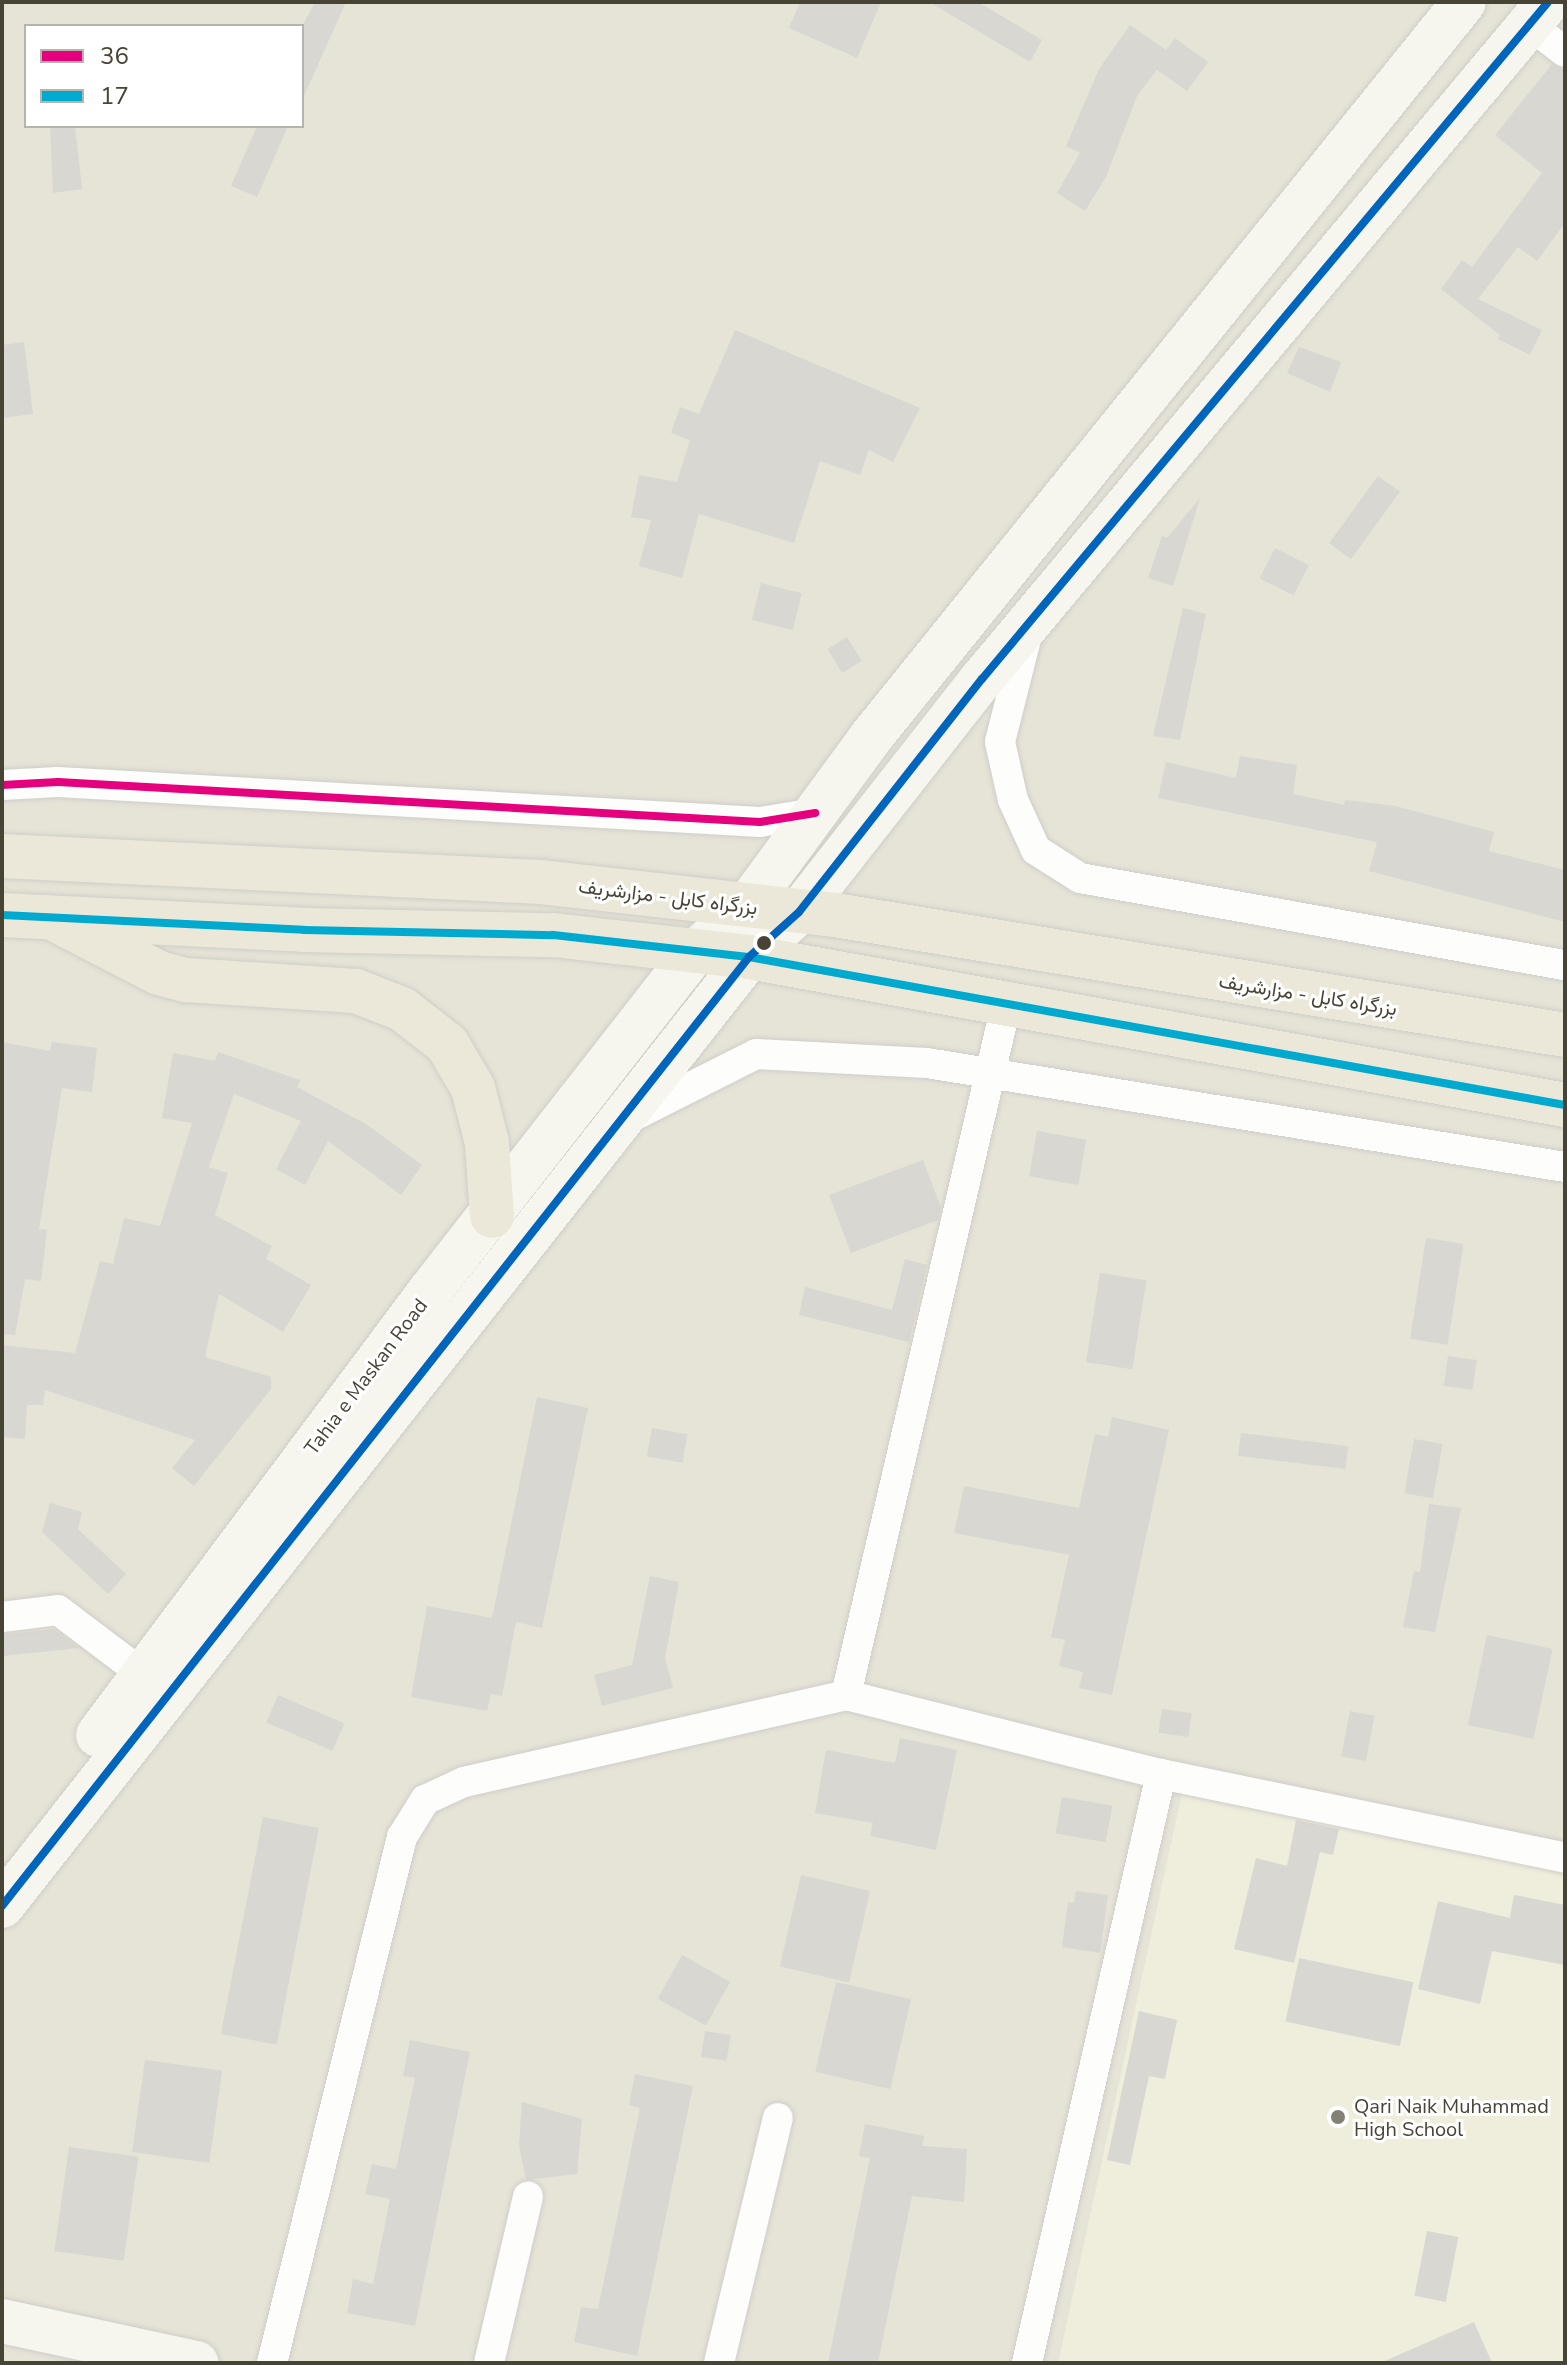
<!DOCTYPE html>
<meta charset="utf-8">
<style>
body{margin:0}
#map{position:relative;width:1567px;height:2365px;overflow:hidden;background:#f1f0ea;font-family:"Nunito Sans",Vazirmatn,sans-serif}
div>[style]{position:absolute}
.residential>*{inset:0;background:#e6e3d7}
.education>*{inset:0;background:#efeddc}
.building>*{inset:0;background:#d9d7d1;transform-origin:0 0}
.roads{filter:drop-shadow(0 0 2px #cfcec8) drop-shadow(0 0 2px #cfcec8)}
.street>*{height:30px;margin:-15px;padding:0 15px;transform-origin:15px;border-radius:15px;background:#fdfdfc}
.secondary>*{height:44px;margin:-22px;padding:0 22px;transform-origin:22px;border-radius:22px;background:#f7f6ee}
.highway>*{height:44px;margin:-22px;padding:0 22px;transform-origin:22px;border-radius:22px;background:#ece8d9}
.bus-1>*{height:8px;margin:-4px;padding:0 4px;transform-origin:4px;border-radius:4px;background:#e5007d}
.bus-2>*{height:8px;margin:-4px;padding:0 4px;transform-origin:4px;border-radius:4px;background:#00a9ce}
.bus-3>*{height:8px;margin:-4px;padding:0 4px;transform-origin:4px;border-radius:4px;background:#0065bd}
.dots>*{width:22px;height:22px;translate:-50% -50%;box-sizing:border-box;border:4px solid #fff;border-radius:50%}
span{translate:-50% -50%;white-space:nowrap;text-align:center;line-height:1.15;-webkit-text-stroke:6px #fff;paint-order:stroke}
.street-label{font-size:20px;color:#484435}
.poi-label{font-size:20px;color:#484435}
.left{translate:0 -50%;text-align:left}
.frame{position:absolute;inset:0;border:4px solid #484435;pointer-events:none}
.legend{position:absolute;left:24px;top:24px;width:280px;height:104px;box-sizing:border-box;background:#fff;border:2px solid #b6b4ae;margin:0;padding:10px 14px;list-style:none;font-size:24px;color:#484435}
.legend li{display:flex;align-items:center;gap:16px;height:40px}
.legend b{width:40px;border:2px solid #b6b4ae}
</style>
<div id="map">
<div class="residential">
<i style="clip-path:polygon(evenodd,2px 2px,1565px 2px,1565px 2363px,2px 2363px,2px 2px,26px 26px,302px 26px,302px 126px,26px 126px,26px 26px)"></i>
</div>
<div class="education">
<i style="clip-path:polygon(1183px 1788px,1565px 1871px,1565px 2363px,1058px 2363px)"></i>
</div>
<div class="building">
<i style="clip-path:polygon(315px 2px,346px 2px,303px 98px,302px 27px)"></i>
<i style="clip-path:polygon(800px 2px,881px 2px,857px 58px,789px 28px)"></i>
<i style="clip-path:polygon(929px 2px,978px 2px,1042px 40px,1030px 62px)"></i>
<i style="clip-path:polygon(1130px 25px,1166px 50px,1175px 38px,1208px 62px,1187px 91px,1157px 70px,1137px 96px,1106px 177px,1085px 211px,1057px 193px,1080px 153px,1066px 146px,1099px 69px)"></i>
<i style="clip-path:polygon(1552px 64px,1565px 70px,1565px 223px,1537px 261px,1518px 247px,1478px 299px,1542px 330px,1530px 355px,1498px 339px,1500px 335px,1441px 289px,1462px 260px,1472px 267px,1542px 173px,1495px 135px)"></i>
<i style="clip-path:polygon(50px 126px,75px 126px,82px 189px,53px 193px)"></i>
<i style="clip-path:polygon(257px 126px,288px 126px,257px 197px,231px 186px)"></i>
<i style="clip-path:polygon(735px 330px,920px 408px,893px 462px,869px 450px,860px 475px,820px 461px,794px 543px,699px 514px,682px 578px,639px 566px,651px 520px,631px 517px,639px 475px,677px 482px,690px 440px,671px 433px,680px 407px,699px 414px)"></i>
<i style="clip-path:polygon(24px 342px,33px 414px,2px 418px,2px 345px)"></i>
<i style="clip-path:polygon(1299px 347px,1341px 362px,1330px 392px,1287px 373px)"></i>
<i style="left:1378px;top:476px;width:27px;height:83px;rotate:36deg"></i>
<i style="clip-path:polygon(1200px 498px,1173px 586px,1148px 578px,1162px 536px,1167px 538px)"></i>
<i style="left:1275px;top:548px;width:38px;height:34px;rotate:27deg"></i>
<i style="left:761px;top:583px;width:42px;height:38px;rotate:14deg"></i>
<i style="clip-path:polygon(1183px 608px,1206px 614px,1180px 740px,1153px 736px)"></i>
<i style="left:847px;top:637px;width:28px;height:23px;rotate:58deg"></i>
<i style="clip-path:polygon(1240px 756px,1297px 765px,1293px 794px,1344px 805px,1345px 800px,1395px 806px,1494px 832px,1489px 851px,1565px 870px,1565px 922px,1369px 871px,1377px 842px,1158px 798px,1166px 762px,1236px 778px)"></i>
<i style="clip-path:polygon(2px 1042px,50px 1051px,52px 1042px,97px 1048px,92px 1092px,62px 1088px,39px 1229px,47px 1230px,41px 1281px,25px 1279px,15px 1335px,2px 1334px)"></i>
<i style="clip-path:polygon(218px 1052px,300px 1080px,297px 1087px,366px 1124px,422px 1165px,401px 1195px,328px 1141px,305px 1185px,276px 1169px,301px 1121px,234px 1094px,209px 1167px,228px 1173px,215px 1215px,272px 1246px,266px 1259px,311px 1285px,283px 1332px,219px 1294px,205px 1357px,271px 1377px,271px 1389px,194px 1486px,172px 1468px,195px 1440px,45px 1390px,43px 1405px,27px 1405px,25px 1439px,2px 1437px,2px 1345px,75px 1353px,100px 1261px,113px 1264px,124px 1218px,160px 1226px,192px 1123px,162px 1118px,173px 1053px,215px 1061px)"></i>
<i style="left:1037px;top:1131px;width:50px;height:46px;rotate:10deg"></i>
<i style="clip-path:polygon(923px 1160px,941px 1208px,938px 1220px,851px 1253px,829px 1195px)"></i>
<i style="left:1426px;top:1238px;width:38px;height:102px;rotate:9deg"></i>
<i style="clip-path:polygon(905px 1259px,927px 1265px,909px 1342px,799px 1315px,805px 1287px,892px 1310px)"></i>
<i style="left:1100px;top:1273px;width:47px;height:90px;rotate:9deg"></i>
<i style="left:1448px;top:1356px;width:29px;height:30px;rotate:8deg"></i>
<i style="clip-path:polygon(537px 1397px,588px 1408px,542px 1628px,516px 1622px,502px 1696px,491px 1694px,487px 1711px,411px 1697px,427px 1606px,492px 1618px)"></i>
<i style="clip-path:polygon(1112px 1417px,1169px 1430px,1112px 1695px,1079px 1688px,1083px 1672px,1059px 1666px,1065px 1640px,1051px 1637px,1069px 1555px,954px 1533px,964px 1486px,1079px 1508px,1095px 1434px,1108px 1437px)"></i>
<i style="left:652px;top:1428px;width:36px;height:29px;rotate:10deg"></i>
<i style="left:1241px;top:1433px;width:108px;height:23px;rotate:7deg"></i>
<i style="left:1414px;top:1439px;width:29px;height:55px;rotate:10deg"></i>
<i style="clip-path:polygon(50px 1503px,82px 1512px,78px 1529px,126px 1574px,108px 1594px,42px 1532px)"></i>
<i style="clip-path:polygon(1429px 1504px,1461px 1508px,1435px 1632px,1403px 1627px,1414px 1571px,1420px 1572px)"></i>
<i style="clip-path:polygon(650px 1576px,679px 1582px,665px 1658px,673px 1688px,602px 1706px,594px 1675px,632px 1665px)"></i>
<i style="clip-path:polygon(53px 1629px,79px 1648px,2px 1656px,2px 1635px)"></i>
<i style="left:1487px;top:1635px;width:67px;height:92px;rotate:12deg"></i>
<i style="left:278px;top:1695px;width:72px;height:30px;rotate:23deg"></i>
<i style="left:1162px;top:1709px;width:30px;height:24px;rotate:8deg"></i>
<i style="left:1350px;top:1711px;width:25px;height:46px;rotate:11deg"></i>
<i style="clip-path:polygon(900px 1738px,957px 1750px,936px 1850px,870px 1836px,873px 1823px,815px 1813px,826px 1750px,895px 1763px)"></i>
<i style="left:1062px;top:1797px;width:51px;height:37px;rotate:10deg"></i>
<i style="left:263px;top:1817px;width:57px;height:221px;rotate:11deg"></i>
<i style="clip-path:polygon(1296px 1820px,1339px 1829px,1333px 1855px,1320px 1852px,1294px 1963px,1234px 1949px,1256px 1858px,1287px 1866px)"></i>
<i style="left:801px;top:1875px;width:71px;height:94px;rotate:13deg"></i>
<i style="clip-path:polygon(1076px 1891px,1108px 1895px,1100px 1953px,1062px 1947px,1068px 1902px,1074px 1903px)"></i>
<i style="clip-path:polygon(1514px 1895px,1565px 1905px,1565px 1965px,1492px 1951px,1480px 2004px,1418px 1989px,1438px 1901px,1510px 1918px)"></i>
<i style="left:682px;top:1955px;width:55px;height:50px;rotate:29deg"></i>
<i style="left:1299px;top:1958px;width:117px;height:65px;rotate:12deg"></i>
<i style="left:836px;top:1982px;width:77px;height:92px;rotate:13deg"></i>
<i style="clip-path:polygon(1139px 2011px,1177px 2020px,1165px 2079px,1149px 2076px,1130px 2165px,1107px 2160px)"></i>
<i style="left:705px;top:2031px;width:26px;height:26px;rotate:9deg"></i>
<i style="clip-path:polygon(410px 2040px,470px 2052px,415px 2326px,347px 2313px,353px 2279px,373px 2284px,390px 2199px,365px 2194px,372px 2164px,396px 2169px,415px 2078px,403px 2076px)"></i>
<i style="left:145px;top:2060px;width:78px;height:93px;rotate:8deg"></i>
<i style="clip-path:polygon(635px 2074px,693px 2086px,637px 2356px,574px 2342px,581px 2307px,598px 2309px,640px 2108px,629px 2105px)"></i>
<i style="clip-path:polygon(522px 2102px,582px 2119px,577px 2174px,526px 2180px,519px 2144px)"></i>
<i style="clip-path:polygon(865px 2124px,924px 2136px,922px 2146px,967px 2149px,964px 2202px,912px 2196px,878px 2363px,828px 2363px,870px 2158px,859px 2156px)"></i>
<i style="left:69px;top:2147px;width:70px;height:105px;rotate:8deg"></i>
<i style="left:1427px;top:2231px;width:32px;height:66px;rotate:11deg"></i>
<i style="clip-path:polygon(1474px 2322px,1492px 2363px,1380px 2363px)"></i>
</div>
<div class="roads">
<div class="street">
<i style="left:1530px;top:25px;width:44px;rotate:37.6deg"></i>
<i style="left:1028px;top:631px;width:114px;rotate:104.2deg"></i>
<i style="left:1000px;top:742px;width:59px;rotate:77.4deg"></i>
<i style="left:1013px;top:800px;width:55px;rotate:65.3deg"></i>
<i style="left:1036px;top:850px;width:52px;rotate:32.5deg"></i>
<i style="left:1080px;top:878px;width:493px;rotate:10.2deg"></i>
<i style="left:2px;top:785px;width:56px;rotate:-3.1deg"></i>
<i style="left:58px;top:782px;width:703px;rotate:3.26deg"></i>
<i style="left:760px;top:822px;width:56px;rotate:-9.3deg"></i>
<i style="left:629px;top:1118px;width:142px;rotate:-26.7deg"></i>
<i style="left:756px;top:1054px;width:171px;rotate:3deg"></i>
<i style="left:927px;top:1063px;width:646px;rotate:9.26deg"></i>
<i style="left:2px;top:1617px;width:56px;rotate:-7.1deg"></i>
<i style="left:58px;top:1610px;width:108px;rotate:37.1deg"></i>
<i style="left:846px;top:1695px;width:708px;rotate:-76.94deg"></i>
<i style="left:272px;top:2363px;width:542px;rotate:-76.12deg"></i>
<i style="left:402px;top:1837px;width:44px;rotate:-58.1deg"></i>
<i style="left:425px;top:1800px;width:43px;rotate:-24.8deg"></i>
<i style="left:464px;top:1782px;width:392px;rotate:-12.8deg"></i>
<i style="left:846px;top:1695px;width:325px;rotate:14.1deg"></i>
<i style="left:1161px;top:1774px;width:413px;rotate:11.7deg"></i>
<i style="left:489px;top:2363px;width:171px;rotate:-76.8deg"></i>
<i style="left:719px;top:2363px;width:252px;rotate:-76.5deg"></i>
<i style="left:1027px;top:2363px;width:604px;rotate:-77.18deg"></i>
</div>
<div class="secondary">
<i style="left:98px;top:1735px;width:554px;rotate:-53.21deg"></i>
<i style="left:430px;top:1291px;width:430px;rotate:-52deg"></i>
<i style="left:695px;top:952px;width:69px;rotate:-41.5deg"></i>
<i style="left:747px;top:906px;width:210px;rotate:-53.7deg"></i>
<i style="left:871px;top:737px;width:944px;rotate:-51.1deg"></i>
<i style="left:2px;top:1906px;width:1208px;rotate:-51.79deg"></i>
<i style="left:749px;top:957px;width:67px;rotate:-42deg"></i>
<i style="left:799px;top:912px;width:296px;rotate:-51.9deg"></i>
<i style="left:982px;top:679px;width:882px;rotate:-50.1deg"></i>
<i style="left:2px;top:2321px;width:199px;rotate:12.2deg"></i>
</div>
<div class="highway">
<i style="left:2px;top:856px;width:540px;rotate:2.76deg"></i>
<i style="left:541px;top:882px;width:296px;rotate:6.4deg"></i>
<i style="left:835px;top:915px;width:740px;rotate:9.33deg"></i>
<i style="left:2px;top:915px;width:302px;rotate:2.8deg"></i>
<i style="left:304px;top:930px;width:249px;rotate:1.2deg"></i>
<i style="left:553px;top:935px;width:197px;rotate:6.4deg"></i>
<i style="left:749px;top:957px;width:829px;rotate:10.28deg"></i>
<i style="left:60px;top:922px;width:111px;rotate:27.3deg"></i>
<i style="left:159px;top:973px;width:28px;rotate:15deg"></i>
<i style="left:186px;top:980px;width:170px;rotate:3.7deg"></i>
<i style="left:356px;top:991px;width:49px;rotate:21.4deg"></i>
<i style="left:402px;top:1009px;width:57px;rotate:37.9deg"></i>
<i style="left:447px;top:1044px;width:51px;rotate:59.4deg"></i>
<i style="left:473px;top:1088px;width:57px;rotate:75.7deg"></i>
<i style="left:487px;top:1143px;width:73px;rotate:86.1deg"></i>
</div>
</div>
<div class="bus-1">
<i style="left:2px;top:785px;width:56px;rotate:-3.1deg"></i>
<i style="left:58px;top:782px;width:703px;rotate:3.26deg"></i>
<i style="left:760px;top:822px;width:56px;rotate:-9.3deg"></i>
</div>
<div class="bus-2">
<i style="left:2px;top:915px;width:302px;rotate:2.8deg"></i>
<i style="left:304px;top:930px;width:249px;rotate:1.2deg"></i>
<i style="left:553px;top:935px;width:197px;rotate:6.4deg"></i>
<i style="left:749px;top:957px;width:829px;rotate:10.28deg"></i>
</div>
<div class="bus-3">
<i style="left:2px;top:1906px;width:1208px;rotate:-51.79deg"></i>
<i style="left:749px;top:957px;width:67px;rotate:-42deg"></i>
<i style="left:799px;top:912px;width:296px;rotate:-51.9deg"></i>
<i style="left:982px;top:679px;width:882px;rotate:-50.1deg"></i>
</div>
<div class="dots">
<i style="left:764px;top:943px;background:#484435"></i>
<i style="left:1338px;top:2117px;background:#838074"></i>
</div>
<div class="street-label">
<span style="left:668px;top:897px;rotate:7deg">بزرگراه کابل - مزارشریف</span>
<span style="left:1308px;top:995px;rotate:9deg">بزرگراه کابل - مزارشریف</span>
<span style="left:366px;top:1377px;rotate:-53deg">Tahia e Maskan Road</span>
</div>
<div class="poi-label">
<span class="left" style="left:1354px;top:2118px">Qari Naik Muhammad<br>High School</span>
</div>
<div class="frame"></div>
<ul class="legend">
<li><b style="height:10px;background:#e5007d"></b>36</li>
<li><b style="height:10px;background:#00a9ce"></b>17</li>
</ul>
</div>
